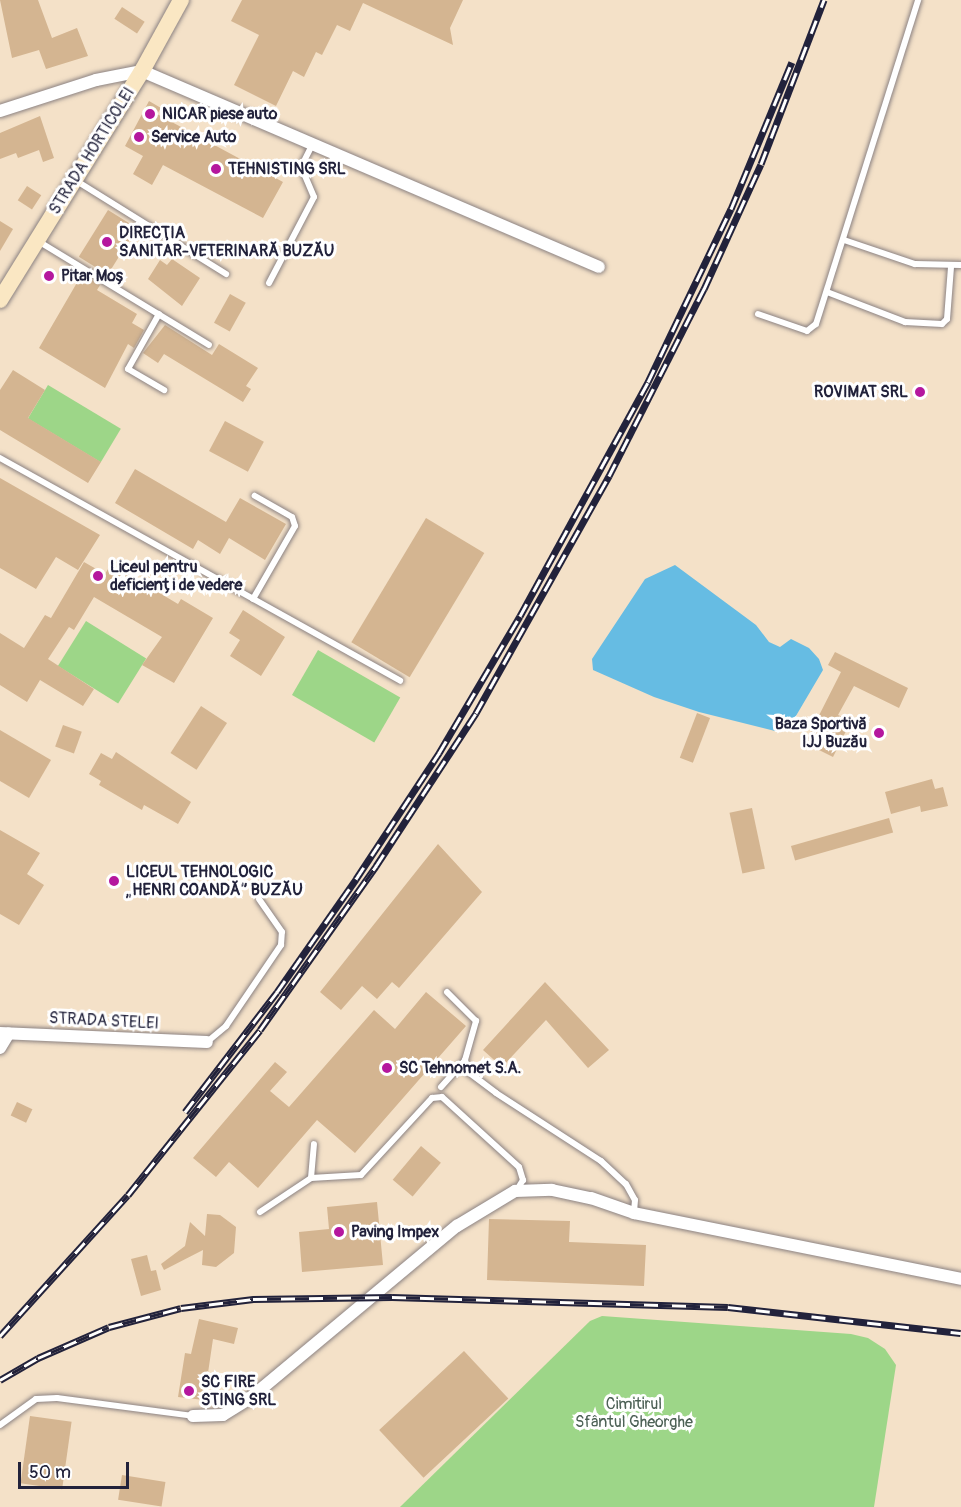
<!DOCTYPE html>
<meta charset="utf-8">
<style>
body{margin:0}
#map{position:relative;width:961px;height:1507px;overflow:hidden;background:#f4e1c8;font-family:Pangolin,sans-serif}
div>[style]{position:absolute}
.green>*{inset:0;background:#9dd688;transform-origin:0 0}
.water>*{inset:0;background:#66bce3}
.building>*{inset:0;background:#d4b591;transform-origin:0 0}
.roads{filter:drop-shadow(0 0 2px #8b8282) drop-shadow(0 0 2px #8b8282)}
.service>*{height:6px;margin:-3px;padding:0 3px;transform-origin:3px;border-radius:3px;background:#fff}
.minor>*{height:12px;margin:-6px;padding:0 6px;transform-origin:6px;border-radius:6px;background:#fff}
.secondary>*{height:16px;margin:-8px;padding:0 8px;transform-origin:8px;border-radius:8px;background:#fae7c3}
.rail>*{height:7px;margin-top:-3.5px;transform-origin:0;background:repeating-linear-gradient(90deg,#fff 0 14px,#22223b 0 28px);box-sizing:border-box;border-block:2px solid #22223b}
.dots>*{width:16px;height:16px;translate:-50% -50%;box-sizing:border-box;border:3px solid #fff;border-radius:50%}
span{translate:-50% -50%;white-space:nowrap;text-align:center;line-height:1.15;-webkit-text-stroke:6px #fff;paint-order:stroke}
.poi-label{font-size:16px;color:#22223b;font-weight:700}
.left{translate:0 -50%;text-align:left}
.right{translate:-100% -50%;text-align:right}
.street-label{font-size:16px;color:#22223b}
.park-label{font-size:16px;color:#4d6156}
.scale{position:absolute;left:18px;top:1462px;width:111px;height:27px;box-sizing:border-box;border:3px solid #22223b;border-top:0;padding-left:8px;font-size:18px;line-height:21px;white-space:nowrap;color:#22223b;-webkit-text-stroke:4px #fff;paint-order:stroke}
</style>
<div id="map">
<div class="green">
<i style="left:48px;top:385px;width:85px;height:39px;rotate:31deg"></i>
<i style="left:86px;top:621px;width:71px;height:53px;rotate:32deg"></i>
<i style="left:318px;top:650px;width:95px;height:52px;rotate:30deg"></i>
<i style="clip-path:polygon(602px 1316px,851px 1334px,868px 1338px,885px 1349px,896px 1365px,874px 1507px,400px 1507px,590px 1321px)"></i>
</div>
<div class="water">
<i style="clip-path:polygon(675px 565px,756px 625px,769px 642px,780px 647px,791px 639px,809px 648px,819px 659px,823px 670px,790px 726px,779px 732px,699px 712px,654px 697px,593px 670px,592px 659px,645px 579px)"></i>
</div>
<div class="building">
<i style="clip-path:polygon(0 0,38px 0,52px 38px,77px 28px,88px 56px,46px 69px,39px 50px,12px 58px)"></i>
<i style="clip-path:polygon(242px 0,463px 0,450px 28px,453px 45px,363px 3px,350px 31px,337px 25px,322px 55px,316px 52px,304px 77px,293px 71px,276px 106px,234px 85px,259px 35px,231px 21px)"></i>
<i style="left:122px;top:7px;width:27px;height:14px;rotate:33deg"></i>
<i style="clip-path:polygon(149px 101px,161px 108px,157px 114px,283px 182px,263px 218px,163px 165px,152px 185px,133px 174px,143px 156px,125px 146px)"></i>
<i style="clip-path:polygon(40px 116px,54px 158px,43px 162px,39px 150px,18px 158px,16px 153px,0 159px,0 133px)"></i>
<i style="left:27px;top:186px;width:17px;height:17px;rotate:33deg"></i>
<i style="left:108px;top:210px;width:34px;height:55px;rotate:32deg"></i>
<i style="clip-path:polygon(0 221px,13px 229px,0 251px)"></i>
<i style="clip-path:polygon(172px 259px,200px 278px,182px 306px,148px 279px,160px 260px,167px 265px)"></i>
<i style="clip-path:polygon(82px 274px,100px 285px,97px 290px,137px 314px,132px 323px,144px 330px,134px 348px,128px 344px,105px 388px,39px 348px)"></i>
<i style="left:230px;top:294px;width:18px;height:33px;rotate:29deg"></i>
<i style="clip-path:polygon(165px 325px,212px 355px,219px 344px,258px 368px,246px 386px,251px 389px,243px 402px,164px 354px,158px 363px,143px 353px)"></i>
<i style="clip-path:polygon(13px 370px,45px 390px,28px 418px,101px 462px,88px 483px,0 430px,0 390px)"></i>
<i style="left:225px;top:421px;width:44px;height:34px;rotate:28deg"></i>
<i style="clip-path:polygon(135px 469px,226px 522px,240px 498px,286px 524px,265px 560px,229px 538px,220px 554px,198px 540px,193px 549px,115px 503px)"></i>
<i style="clip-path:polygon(0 478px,100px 535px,78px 570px,56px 557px,36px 589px,0 568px)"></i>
<i style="left:426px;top:518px;width:68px;height:145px;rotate:31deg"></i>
<i style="clip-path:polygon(84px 562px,105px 574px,111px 564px,178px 604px,181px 599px,213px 618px,174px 683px,142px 665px,162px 637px,94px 597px,74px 630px,69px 627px,48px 659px,94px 689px,83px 706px,40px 680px,27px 702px,0 685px,0 633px,24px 648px,45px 615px,51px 618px)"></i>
<i style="clip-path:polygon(243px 610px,285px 637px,261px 676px,230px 656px,240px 640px,229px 633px)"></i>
<i style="clip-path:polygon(835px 652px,908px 688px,899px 708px,854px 686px,838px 715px,851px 721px,833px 757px,805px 743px,841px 672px,828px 665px)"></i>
<i style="left:201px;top:706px;width:31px;height:56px;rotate:33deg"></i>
<i style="left:697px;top:713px;width:14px;height:48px;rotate:21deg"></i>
<i style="left:63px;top:725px;width:20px;height:23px;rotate:20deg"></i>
<i style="clip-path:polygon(0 730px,51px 760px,29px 798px,0 781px)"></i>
<i style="clip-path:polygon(116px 752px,191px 802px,178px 824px,144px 805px,142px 810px,99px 785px,101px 781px,89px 774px,101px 753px,112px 759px)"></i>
<i style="clip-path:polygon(932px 779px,935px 789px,943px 787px,948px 806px,921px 812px,920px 806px,891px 814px,885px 792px)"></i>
<i style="left:752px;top:808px;width:62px;height:23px;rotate:78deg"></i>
<i style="left:889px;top:818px;width:15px;height:102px;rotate:74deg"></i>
<i style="clip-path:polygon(0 830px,40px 853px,27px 874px,44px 885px,19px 925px,0 914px)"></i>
<i style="clip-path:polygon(438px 844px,482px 892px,399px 988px,392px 982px,377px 999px,362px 986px,341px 1010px,320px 992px)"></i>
<i style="clip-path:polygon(545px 982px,609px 1050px,588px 1068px,546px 1020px,502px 1067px,483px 1050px)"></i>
<i style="clip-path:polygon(426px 992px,466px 1026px,355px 1153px,317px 1120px,258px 1188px,229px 1162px,216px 1177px,193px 1158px,275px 1062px,287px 1072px,270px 1091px,289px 1107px,374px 1010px,395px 1029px)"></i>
<i style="left:17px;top:1102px;width:17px;height:15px;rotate:25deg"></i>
<i style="left:421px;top:1146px;width:26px;height:44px;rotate:40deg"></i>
<i style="clip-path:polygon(377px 1202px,383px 1265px,302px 1272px,299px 1232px,329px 1229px,327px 1207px)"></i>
<i style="clip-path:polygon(207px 1214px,220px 1215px,236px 1227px,234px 1253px,216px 1267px,202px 1265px,203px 1250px,164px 1270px,161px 1264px,185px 1246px,190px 1222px,205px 1236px)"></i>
<i style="clip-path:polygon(489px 1219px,570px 1221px,569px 1242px,646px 1245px,644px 1286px,487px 1280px)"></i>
<i style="clip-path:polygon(147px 1255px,151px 1271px,156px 1270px,161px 1290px,141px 1296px,131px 1259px)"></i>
<i style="clip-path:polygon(199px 1319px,238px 1328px,234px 1344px,213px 1339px,204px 1400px,178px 1397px,185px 1353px,191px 1354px)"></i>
<i style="left:464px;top:1351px;width:65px;height:116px;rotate:47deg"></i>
<i style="left:30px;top:1416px;width:42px;height:68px;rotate:8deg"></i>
<i style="left:122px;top:1475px;width:44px;height:25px;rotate:9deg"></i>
</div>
<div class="roads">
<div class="service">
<i style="left:75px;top:180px;width:178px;rotate:31.9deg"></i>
<i style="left:844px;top:240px;width:75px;rotate:18.7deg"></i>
<i style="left:915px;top:264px;width:46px;rotate:1.2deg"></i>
<i style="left:38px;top:241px;width:200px;rotate:31.3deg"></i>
<i style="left:269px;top:283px;width:97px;rotate:-62.4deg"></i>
<i style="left:314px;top:197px;width:33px;rotate:-113deg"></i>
<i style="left:301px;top:167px;width:25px;rotate:-63deg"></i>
<i style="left:827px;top:292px;width:84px;rotate:21deg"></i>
<i style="left:905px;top:322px;width:37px;rotate:3deg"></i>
<i style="left:942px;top:324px;width:7px;rotate:-45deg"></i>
<i style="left:947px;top:319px;width:52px;rotate:-85.6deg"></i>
<i style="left:159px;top:314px;width:63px;rotate:119.4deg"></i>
<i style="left:128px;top:369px;width:42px;rotate:30.3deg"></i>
<i style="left:758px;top:314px;width:52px;rotate:19.1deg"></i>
<i style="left:807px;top:331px;width:11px;rotate:-38deg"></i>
<i style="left:816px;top:324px;width:340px;rotate:-72.5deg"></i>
<i style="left:0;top:458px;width:458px;rotate:29.1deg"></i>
<i style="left:253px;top:599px;width:84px;rotate:-60.1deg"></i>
<i style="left:295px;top:526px;width:9px;rotate:-108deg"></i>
<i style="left:292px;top:517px;width:43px;rotate:-150.4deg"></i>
<i style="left:207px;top:1042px;width:25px;rotate:-40deg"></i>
<i style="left:226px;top:1026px;width:98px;rotate:-55.8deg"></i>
<i style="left:281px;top:945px;width:13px;rotate:-86deg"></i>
<i style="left:282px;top:932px;width:40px;rotate:-124.9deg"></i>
<i style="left:465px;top:1060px;width:11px;rotate:80deg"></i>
<i style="left:467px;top:1071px;width:36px;rotate:37deg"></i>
<i style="left:496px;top:1093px;width:125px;rotate:32.9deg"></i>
<i style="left:601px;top:1161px;width:34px;rotate:43deg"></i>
<i style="left:626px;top:1184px;width:18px;rotate:61deg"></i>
<i style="left:635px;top:1200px;width:12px;rotate:95deg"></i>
<i style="left:441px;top:1087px;width:36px;rotate:-48deg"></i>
<i style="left:465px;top:1060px;width:41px;rotate:-74.2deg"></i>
<i style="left:476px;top:1021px;width:41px;rotate:-135deg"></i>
<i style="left:311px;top:1178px;width:34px;rotate:-85deg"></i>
<i style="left:260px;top:1212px;width:61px;rotate:-33.7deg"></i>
<i style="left:311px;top:1178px;width:50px;rotate:-3.4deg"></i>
<i style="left:361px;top:1175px;width:105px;rotate:-47.3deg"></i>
<i style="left:432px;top:1098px;width:10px;rotate:-6deg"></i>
<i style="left:442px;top:1097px;width:104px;rotate:42.3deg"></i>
<i style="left:519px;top:1167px;width:14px;rotate:73deg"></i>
<i style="left:523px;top:1180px;width:13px;rotate:122deg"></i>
<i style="left:0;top:1425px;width:44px;rotate:-35.8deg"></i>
<i style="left:36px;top:1399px;width:21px;rotate:-3deg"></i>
<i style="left:57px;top:1398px;width:137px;rotate:7.5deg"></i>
</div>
<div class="minor">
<i style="left:0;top:111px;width:101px;rotate:-17.9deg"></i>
<i style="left:96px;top:80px;width:47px;rotate:-11.1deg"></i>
<i style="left:142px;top:71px;width:497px;rotate:23.2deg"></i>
<i style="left:0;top:1033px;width:207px;rotate:2.5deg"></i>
<i style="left:0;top:1048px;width:17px;rotate:-59deg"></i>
<i style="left:193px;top:1416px;width:30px;rotate:-2deg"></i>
<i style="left:223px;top:1415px;width:31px;rotate:-32deg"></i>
<i style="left:249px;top:1399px;width:271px;rotate:-39.8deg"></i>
<i style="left:457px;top:1226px;width:68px;rotate:-31.1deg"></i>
<i style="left:515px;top:1191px;width:37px;rotate:-2deg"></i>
<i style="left:552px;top:1190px;width:40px;rotate:12deg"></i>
<i style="left:591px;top:1198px;width:46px;rotate:19.2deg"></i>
<i style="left:634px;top:1213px;width:334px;rotate:11.4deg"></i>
</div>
<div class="secondary">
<i style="left:0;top:300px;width:269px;rotate:-58.2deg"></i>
<i style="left:142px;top:71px;width:81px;rotate:-61.2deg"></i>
</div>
</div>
<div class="rail">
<i style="left:185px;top:1112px;width:151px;rotate:-52.5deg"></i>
<i style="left:277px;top:992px;width:138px;rotate:-55deg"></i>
<i style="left:356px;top:879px;width:151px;rotate:-56.6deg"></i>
<i style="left:439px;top:753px;width:159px;rotate:-59.4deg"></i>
<i style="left:520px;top:616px;width:267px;rotate:-61.3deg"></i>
<i style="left:648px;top:382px;width:192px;rotate:-64.4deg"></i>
<i style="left:731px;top:209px;width:159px;rotate:-67.5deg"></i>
<i style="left:0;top:1336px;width:190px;rotate:-47.8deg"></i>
<i style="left:128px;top:1195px;width:211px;rotate:-51.3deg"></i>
<i style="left:260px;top:1030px;width:201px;rotate:-54.7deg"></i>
<i style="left:376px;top:866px;width:183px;rotate:-56.8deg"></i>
<i style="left:476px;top:713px;width:272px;rotate:-60.7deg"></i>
<i style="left:609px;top:476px;width:210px;rotate:-63.1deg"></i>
<i style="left:704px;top:289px;width:137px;rotate:-65.5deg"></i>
<i style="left:761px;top:164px;width:176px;rotate:-69deg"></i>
<i style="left:0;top:1380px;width:44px;rotate:-30.1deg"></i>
<i style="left:38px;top:1358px;width:77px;rotate:-23.6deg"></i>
<i style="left:109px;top:1327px;width:74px;rotate:-14.8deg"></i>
<i style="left:181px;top:1308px;width:73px;rotate:-7.1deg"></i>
<i style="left:253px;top:1299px;width:139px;rotate:-0.8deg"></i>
<i style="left:392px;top:1297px;width:336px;rotate:1.7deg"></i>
<i style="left:728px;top:1307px;width:234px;rotate:6.4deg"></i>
</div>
<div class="dots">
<i style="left:150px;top:114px;background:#b5179e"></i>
<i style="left:139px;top:137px;background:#b5179e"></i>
<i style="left:216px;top:169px;background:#b5179e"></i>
<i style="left:107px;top:242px;background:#b5179e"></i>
<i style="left:49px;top:276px;background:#b5179e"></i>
<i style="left:920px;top:392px;background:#b5179e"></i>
<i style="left:98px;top:576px;background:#b5179e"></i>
<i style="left:879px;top:733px;background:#b5179e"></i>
<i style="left:114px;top:881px;background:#b5179e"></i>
<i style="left:387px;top:1068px;background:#b5179e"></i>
<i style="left:339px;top:1232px;background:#b5179e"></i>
<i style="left:189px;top:1391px;background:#b5179e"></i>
</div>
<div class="poi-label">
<span class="left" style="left:162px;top:114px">NICAR piese auto</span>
<span class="left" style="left:151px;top:137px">Service Auto</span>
<span class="left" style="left:228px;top:169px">TEHNISTING SRL</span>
<span class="left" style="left:119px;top:242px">DIRECŢIA<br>SANITAR-VETERINARĂ BUZĂU</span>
<span class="left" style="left:61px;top:276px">Pitar Moș</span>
<span class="right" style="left:908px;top:392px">ROVIMAT SRL</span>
<span class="left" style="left:110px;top:576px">Liceul pentru<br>deficienți de vedere</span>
<span class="right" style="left:867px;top:733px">Baza Sportivă<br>IJJ Buzău</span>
<span class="left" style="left:126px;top:881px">LICEUL TEHNOLOGIC<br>„HENRI COANDĂ” BUZĂU</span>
<span class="left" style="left:399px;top:1068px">SC Tehnomet S.A.</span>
<span class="left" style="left:351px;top:1232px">Paving Impex</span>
<span class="left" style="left:201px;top:1391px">SC FIRE<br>STING SRL</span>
</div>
<div class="street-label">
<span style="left:92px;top:151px;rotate:-58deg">STRADA HORTICOLEI</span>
<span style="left:104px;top:1021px;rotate:3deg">STRADA STELEI</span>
</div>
<div class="park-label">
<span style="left:634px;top:1413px">Cimitirul<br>Sfântul Gheorghe</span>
</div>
<div class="scale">50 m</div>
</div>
